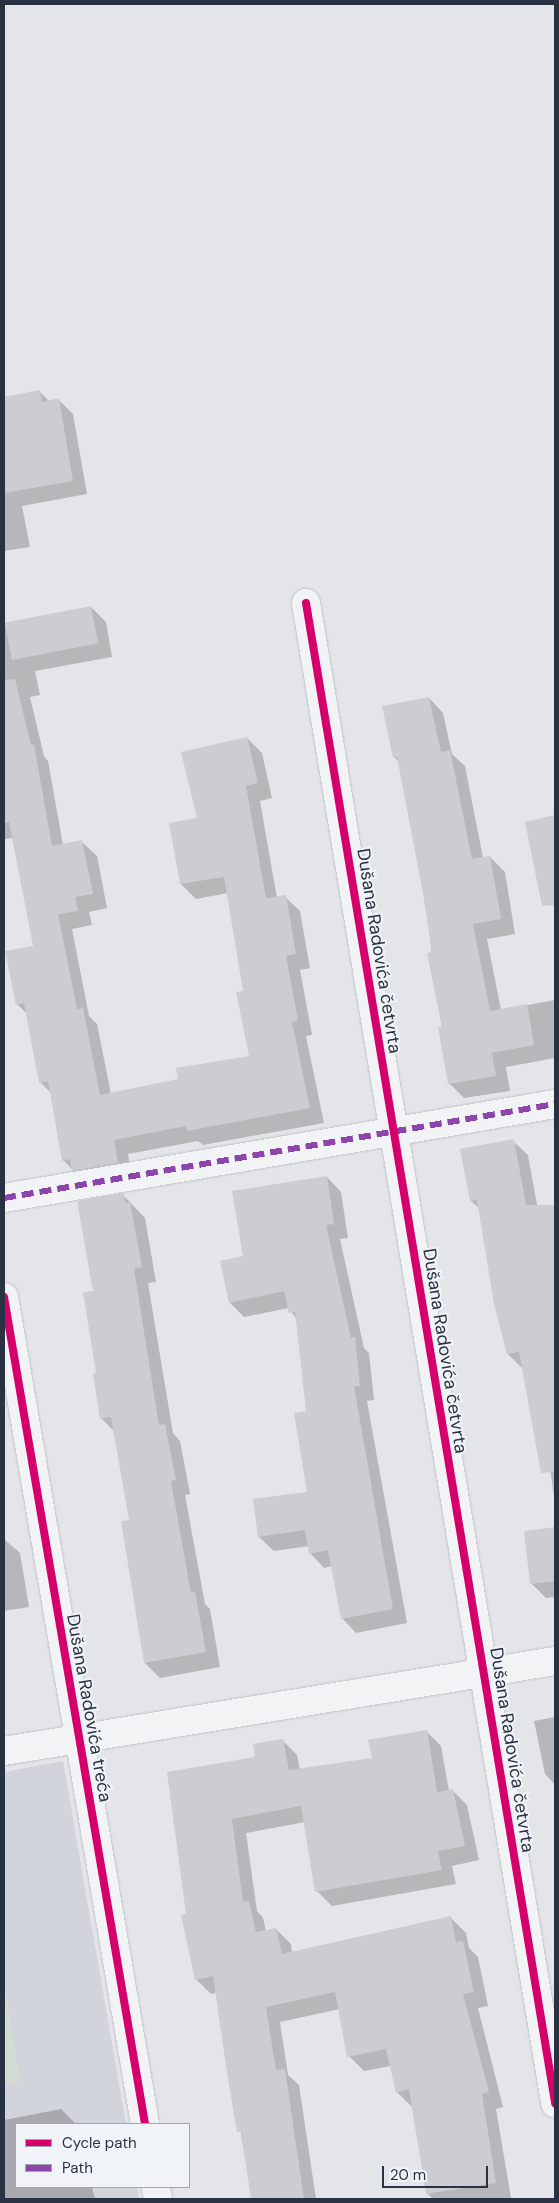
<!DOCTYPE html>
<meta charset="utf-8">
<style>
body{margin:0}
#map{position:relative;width:559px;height:2203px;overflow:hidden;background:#e3e5e8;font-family:"DM Sans",sans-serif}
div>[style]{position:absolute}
.built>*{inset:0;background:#d1d4db}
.green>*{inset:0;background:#d3dcd3}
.shadow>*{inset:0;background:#0003}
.building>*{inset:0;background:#cbcdd0;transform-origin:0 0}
.roads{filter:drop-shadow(0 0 1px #c1c3c6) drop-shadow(0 0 1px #c1c3c6)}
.minor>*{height:28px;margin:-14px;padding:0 14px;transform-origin:14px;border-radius:14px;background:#f2f3f5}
.quiet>*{height:6px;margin-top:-3px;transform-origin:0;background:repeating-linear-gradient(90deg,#8e44ad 0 12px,transparent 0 18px)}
.cycleway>*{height:8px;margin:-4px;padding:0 4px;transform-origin:4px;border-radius:4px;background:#d6006c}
span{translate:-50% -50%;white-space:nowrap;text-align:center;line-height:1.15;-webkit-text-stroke:4px #f0f3f7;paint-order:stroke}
.street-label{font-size:18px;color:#293242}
.frame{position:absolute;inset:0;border:5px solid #293242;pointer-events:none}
.legend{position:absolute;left:15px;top:2123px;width:175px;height:65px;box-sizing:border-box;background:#f0f3f7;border:1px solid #a0a6af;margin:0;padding:6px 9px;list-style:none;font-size:15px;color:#293242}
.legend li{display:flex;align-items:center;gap:10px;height:25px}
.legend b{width:25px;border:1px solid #a0a6af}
.scale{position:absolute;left:382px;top:2166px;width:106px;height:22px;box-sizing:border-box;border:2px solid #293242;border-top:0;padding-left:6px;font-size:15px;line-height:18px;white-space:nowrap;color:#293242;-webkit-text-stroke:4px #f0f3f7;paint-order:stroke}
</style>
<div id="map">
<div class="built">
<i style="clip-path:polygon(63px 1761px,126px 2124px,16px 2124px,16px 2187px,137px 2187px,139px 2199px,4px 2199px,4px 1772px)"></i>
</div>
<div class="green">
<i style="clip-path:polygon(4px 1983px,20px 2082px,4px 2085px)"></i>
</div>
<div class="shadow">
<i style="clip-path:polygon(40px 392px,49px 401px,59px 400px,73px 414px,87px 494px,22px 506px,30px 547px,4px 551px,4px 399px)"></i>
<i style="clip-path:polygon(91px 607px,106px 622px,112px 657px,35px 671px,40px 695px,30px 697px,44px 756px,48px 761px,63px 845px,82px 842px,97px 856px,107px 908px,89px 912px,92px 925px,72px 929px,89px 1016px,97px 1024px,111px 1094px,179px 1080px,250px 1057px,244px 992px,228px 893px,196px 899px,181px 884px,199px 819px,247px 738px,262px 753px,272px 798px,260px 801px,277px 898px,285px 897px,300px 911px,310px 968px,300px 970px,312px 1035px,306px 1036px,324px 1123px,203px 1145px,198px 1141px,128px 1154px,132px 1177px,88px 1185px,63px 1160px,51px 1093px,40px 1082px,28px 1015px,17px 1004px,34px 947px,13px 838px,4px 839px,4px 623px)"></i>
<i style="clip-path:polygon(429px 698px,443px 713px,452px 754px,465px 766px,483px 858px,490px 857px,505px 872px,515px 934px,487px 939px,501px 1010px,555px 1000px,555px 1058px,506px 1067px,510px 1091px,464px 1098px,449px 1083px,424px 893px,399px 762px,394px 757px)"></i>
<i style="clip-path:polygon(555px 817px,555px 868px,548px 870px,526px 823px)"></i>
<i style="clip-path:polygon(513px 1141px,528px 1155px,537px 1205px,541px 1208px,555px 1206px,555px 1503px,546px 1441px,523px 1369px,508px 1354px,480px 1209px,471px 1201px)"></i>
<i style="clip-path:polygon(327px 1177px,341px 1192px,348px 1238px,340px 1239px,364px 1348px,369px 1353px,374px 1400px,367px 1401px,407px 1623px,356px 1633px,342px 1618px,332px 1566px,324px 1568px,310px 1553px,309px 1546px,274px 1551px,259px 1537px,308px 1493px,307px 1412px,297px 1320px,289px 1308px,244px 1317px,230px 1303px,245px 1257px)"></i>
<i style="clip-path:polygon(123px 1195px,145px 1218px,156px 1282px,148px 1283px,173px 1433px,180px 1441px,190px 1494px,185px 1495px,205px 1604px,210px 1609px,220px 1667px,160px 1678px,145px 1663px,123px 1522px,131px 1521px,114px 1431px,101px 1418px,97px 1374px,94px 1292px)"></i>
<i style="clip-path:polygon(555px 1529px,555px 1597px,546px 1598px,532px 1584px,526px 1532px)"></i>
<i style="clip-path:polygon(4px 1539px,20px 1553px,29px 1607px,4px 1611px)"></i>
<i style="clip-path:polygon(555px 1717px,555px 1785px,545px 1774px,534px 1721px)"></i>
<i style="clip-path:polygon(426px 1731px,441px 1746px,449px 1791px,452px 1790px,467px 1805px,479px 1860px,452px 1866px,456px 1884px,332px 1906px,317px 1891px,305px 1822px,246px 1833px,257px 1911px,263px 1918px,266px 1931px,276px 1929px,291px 1944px,292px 1953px,451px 1918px,466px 1933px,469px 1948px,478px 1957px,488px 2006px,478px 2008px,503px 2107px,496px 2109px,511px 2198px,433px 2199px,427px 2193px,412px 2107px,397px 2092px,391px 2066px,364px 2071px,349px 2056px,340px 2009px,280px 2022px,288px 2075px,299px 2085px,316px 2199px,252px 2199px,217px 1993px,211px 1994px,196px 1979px,187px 1915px,257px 1758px,282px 1740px,297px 1755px,300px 1770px,373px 1759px)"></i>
<i style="clip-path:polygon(61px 2109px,76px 2124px,16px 2124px,16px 2187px,92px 2187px,95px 2199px,4px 2199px,4px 2120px)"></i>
</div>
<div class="building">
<i style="clip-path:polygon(40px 390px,42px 402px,59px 398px,73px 481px,4px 493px,4px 397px)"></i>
<i style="left:91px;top:606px;width:38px;height:88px;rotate:79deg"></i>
<i style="clip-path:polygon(15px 679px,31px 745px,34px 745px,52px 846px,82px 840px,93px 894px,75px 897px,78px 911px,58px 914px,77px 1009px,83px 1008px,100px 1095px,178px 1079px,176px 1068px,249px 1056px,236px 992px,243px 991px,224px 877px,180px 884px,169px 823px,197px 818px,181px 752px,247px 737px,258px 783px,246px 786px,266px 898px,286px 895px,296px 954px,286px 956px,298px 1020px,292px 1022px,310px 1108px,187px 1131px,186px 1126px,114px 1140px,118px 1163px,72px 1171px,70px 1159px,62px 1161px,48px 1081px,39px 1083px,24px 1003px,16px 1005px,5px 951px,33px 946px,9px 822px,4px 823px,4px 680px)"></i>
<i style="clip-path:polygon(429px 697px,441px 752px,450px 750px,472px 859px,490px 856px,501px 919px,473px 924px,490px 1011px,527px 1004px,534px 1045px,492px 1053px,496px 1076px,448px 1084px,438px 1027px,442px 1027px,427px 953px,432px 952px,423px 893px,397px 757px,393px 758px,382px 706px)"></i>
<i style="clip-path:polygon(555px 815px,555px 905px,542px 906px,525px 822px)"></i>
<i style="clip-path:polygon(514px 1139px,526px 1205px,555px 1205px,555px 1472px,541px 1473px,519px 1352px,507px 1354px,494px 1304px,477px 1200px,470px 1201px,460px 1149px)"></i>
<i style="clip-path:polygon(327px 1176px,334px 1224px,326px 1225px,351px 1338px,355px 1337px,360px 1386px,354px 1386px,393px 1609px,341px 1619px,328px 1550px,309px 1554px,305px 1530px,258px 1537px,253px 1499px,307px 1492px,294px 1413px,306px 1411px,295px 1312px,289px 1313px,284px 1291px,229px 1303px,220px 1261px,243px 1256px,232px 1191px)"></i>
<i style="clip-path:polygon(124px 1193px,125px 1203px,130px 1202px,142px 1267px,134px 1269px,159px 1425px,165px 1424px,176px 1480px,171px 1481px,191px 1593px,195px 1592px,206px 1652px,144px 1663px,121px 1521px,129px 1520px,111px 1417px,100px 1419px,93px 1373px,96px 1373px,83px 1292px,93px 1291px,77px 1201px)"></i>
<i style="clip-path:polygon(555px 1527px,555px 1581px,530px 1584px,524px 1531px)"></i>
<i style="clip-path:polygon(427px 1730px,437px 1792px,453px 1789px,465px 1846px,438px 1851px,442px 1870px,315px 1892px,301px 1806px,232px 1819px,243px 1902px,249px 1901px,256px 1932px,276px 1928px,282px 1954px,451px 1916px,456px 1942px,463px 1941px,474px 1992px,463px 1994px,489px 2092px,482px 2094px,496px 2183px,426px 2194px,409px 2089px,396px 2093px,386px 2049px,347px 2057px,335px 1992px,266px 2007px,276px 2070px,285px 2069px,304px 2199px,251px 2199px,241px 2131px,237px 2132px,228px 2079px,213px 1976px,195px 1980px,181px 1915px,186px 1914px,167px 1772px,255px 1757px,253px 1744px,283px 1739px,289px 1770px,372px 1758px,368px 1740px)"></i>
</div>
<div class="roads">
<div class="minor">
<i style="left:306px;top:603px;width:1521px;rotate:80.57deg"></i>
<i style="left:4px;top:1198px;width:559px;rotate:-9.68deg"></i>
<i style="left:4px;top:1297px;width:839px;rotate:80.32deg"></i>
<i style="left:4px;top:1751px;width:558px;rotate:-9.28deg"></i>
<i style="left:156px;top:2187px;width:12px;rotate:81deg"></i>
</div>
</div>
<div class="quiet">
<i style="left:4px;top:1198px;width:559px;rotate:-9.68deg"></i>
</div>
<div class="cycleway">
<i style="left:306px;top:603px;width:1521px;rotate:80.57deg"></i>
<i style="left:4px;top:1297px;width:839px;rotate:80.32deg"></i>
</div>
<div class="street-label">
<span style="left:379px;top:951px;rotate:81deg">Dušana Radovića četvrta</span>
<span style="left:445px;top:1351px;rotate:81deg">Dušana Radovića četvrta</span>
<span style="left:89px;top:1708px;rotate:80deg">Dušana Radovića treća</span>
<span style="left:512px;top:1750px;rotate:81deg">Dušana Radovića četvrta</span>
</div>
<div class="frame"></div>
<ul class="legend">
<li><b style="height:6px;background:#d6006c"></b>Cycle path</li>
<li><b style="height:6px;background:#8e44ad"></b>Path</li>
</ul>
<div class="scale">20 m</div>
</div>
